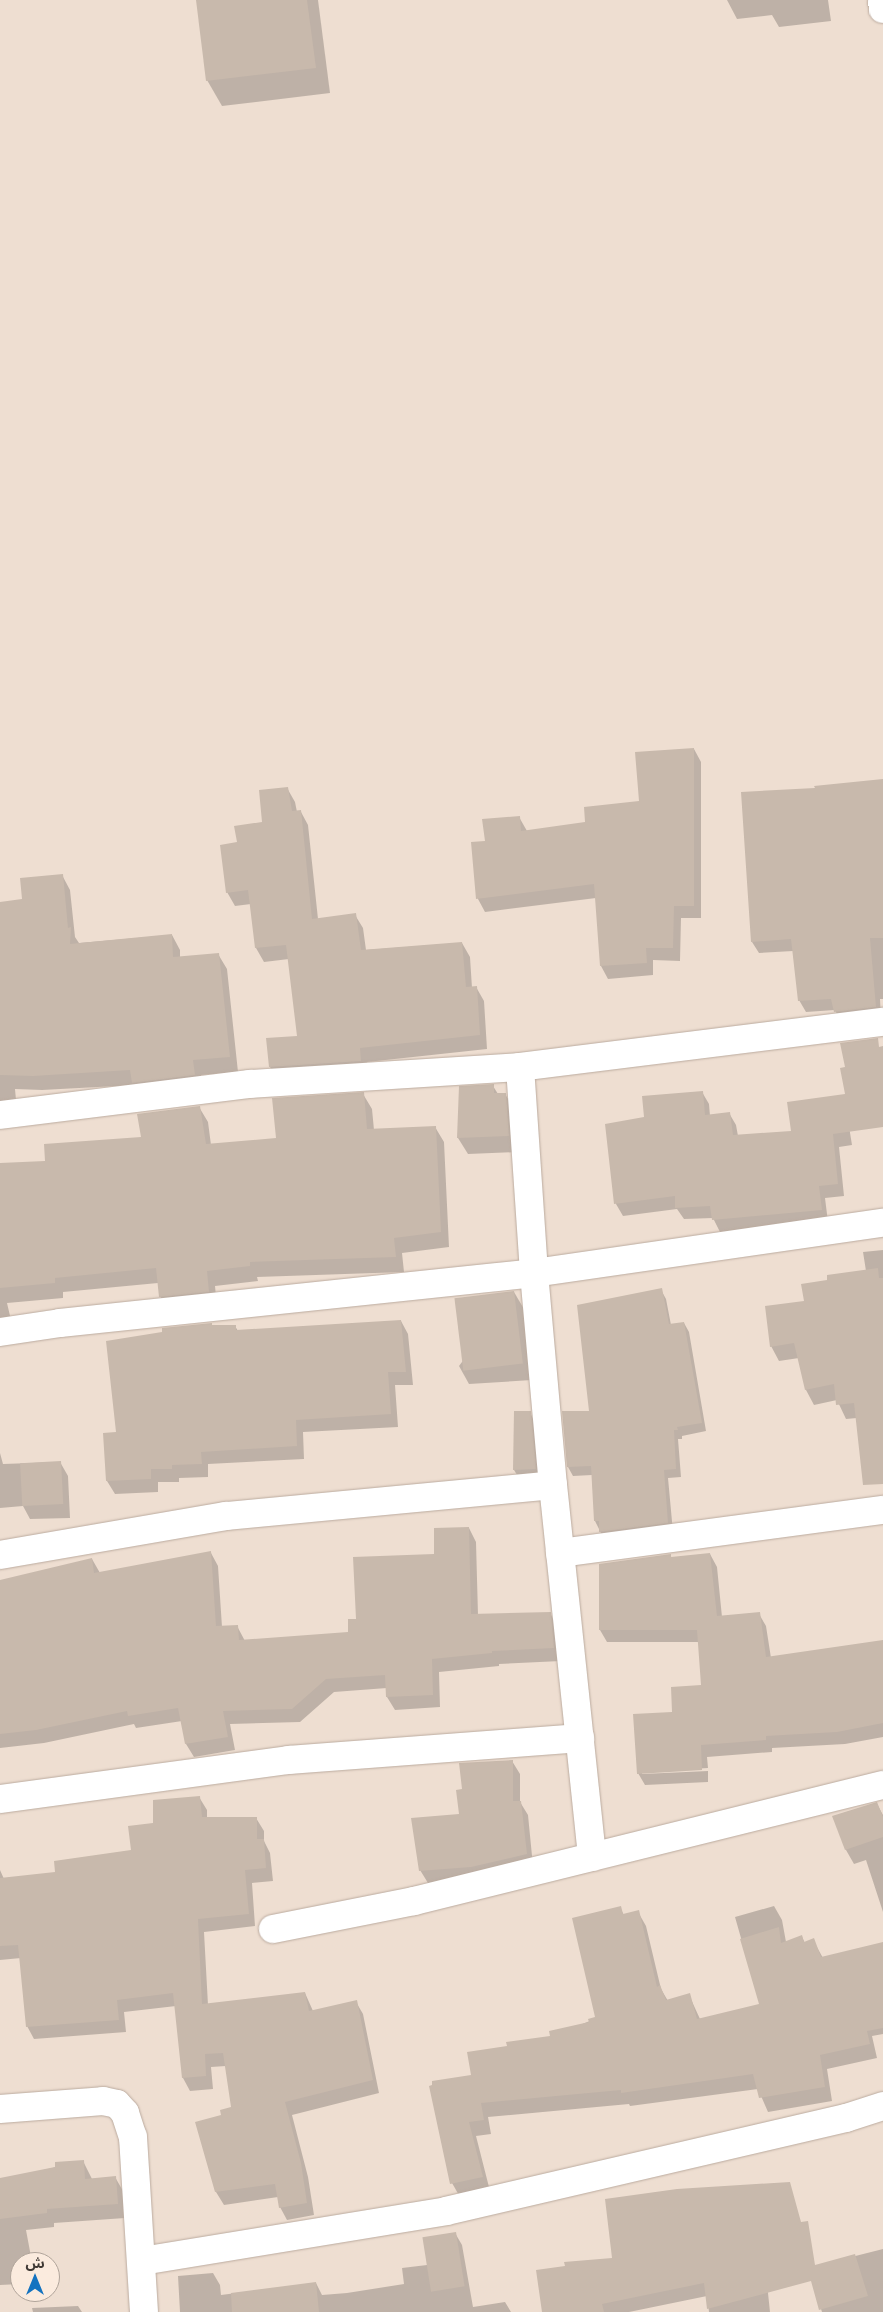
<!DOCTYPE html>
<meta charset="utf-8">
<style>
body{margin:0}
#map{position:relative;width:883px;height:2312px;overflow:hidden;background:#eeded1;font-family:Montserrat,"Noto Sans Arabic",sans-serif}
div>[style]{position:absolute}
.shadow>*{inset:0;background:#0003}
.building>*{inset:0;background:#c8b9ac;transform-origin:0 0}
.roads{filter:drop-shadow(0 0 1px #bbab9f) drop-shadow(0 0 1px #bbab9f)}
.street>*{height:28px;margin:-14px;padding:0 14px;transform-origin:14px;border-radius:14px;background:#fff}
span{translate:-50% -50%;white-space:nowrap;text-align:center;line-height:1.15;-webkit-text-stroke:4px #fbebde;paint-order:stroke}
.north{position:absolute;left:10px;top:2252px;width:50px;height:50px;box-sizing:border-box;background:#fbebde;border:1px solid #b0a49a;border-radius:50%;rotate:0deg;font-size:14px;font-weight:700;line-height:20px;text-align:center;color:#3f3934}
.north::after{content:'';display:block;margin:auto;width:18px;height:22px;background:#1473c0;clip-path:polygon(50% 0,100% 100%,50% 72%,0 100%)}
</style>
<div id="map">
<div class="shadow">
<i style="clip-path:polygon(197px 0,318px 0,330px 93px,222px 106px,207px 80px)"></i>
<i style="clip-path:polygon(727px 0,828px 0,831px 21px,779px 27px,772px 15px,737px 19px)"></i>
<i style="clip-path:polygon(694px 749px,701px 762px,701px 918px,681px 918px,680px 961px,653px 960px,653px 975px,608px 979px,601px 966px,596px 898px,485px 912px,478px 899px,472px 844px,486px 842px,519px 817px,527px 831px,586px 823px,640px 803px)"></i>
<i style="clip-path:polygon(883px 780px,883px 999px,880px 999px,881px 1019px,842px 1024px,835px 1010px,806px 1012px,799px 1000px,793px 951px,759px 953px,752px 942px,816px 790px)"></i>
<i style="clip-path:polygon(287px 788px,295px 802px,297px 812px,301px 812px,308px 825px,318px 919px,355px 915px,363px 928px,366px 950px,462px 943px,470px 957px,472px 988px,476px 987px,484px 1001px,487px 1049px,367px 1062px,368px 1075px,278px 1080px,270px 1067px,298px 1038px,289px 959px,264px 962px,256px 948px,251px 904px,235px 906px,227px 892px,238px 843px,264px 823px)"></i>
<i style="clip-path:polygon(62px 875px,70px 890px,75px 937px,79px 943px,172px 935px,180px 950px,180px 958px,218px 954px,227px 969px,238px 1072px,201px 1075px,203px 1090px,135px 1085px,42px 1090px,15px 1089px,16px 1100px,0 1102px,0 920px)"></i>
<i style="clip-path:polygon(493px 1086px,498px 1094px,505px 1094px,515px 1110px,518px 1152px,468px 1154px,458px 1138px,461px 1088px)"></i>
<i style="clip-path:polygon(702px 1092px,709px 1104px,710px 1116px,729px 1113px,736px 1125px,738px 1136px,792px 1132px,846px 1108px,852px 1145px,839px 1147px,844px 1196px,825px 1198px,828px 1222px,720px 1232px,713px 1218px,684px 1219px,677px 1209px,623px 1216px,616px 1204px,606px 1125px,646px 1118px)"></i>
<i style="clip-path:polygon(363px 1094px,372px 1109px,374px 1130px,435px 1127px,444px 1142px,449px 1247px,402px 1253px,404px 1272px,257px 1277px,258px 1281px,215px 1286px,217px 1306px,168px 1311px,160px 1296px,158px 1283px,63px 1292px,63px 1298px,7px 1303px,11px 1320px,0 1322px,0 1164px,46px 1162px,142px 1138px,199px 1107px,208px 1122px,211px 1145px,277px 1139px)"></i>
<i style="clip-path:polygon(883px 1250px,883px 1459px,857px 1418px,846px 1419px,837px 1400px,814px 1405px,806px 1390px,799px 1358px,779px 1361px,771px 1346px,805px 1302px,829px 1281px,866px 1271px,863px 1252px)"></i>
<i style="clip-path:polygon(661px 1290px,666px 1299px,671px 1325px,684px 1323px,689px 1332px,706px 1431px,682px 1436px,682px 1439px,678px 1439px,681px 1477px,668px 1478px,673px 1532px,605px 1541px,595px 1521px,592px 1475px,573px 1476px,568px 1467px,591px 1413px)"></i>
<i style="clip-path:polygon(514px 1292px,524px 1309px,532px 1380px,469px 1384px,459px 1366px)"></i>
<i style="clip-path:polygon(401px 1321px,408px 1334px,413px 1385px,395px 1385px,398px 1427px,303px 1432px,304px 1459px,208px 1464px,208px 1477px,179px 1478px,179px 1482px,158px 1482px,158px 1492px,115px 1494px,107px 1481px,104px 1434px,118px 1433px,212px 1326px,235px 1326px,238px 1331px)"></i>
<i style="clip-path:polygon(530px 1413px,535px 1422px,540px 1477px,519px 1478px,514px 1470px)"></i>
<i style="clip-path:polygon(0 1453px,3px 1464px,60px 1462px,68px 1476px,70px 1518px,30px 1519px,23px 1506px,0 1508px)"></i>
<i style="clip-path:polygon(469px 1528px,476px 1542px,478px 1615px,550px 1613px,557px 1626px,561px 1661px,499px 1664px,499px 1666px,439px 1672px,440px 1707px,395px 1710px,387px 1697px,387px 1688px,334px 1692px,300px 1722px,230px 1724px,235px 1750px,194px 1757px,186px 1744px,182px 1721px,136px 1728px,134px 1724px,44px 1743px,0 1748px,0 1623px,92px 1559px,100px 1573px,211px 1553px,218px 1566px,222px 1627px,237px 1626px,245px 1641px,350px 1634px,357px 1620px)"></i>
<i style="clip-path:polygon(710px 1554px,717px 1567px,722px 1617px,759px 1614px,766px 1626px,771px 1658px,883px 1641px,883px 1737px,845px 1744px,772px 1748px,772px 1752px,707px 1757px,708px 1768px,642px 1772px,642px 1774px,708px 1771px,708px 1782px,645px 1785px,638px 1773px,673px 1713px,703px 1686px,699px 1642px,607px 1642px,600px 1630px,670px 1555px,672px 1558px)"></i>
<i style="clip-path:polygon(512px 1761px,520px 1774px,520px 1802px,528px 1815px,533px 1866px,478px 1879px,428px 1883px,420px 1870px,460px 1815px,463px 1790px)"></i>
<i style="clip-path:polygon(199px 1797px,207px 1810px,207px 1818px,256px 1818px,264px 1831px,264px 1841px,270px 1853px,273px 1881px,252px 1883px,255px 1926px,204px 1932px,208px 2005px,305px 1993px,313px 2011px,356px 2002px,363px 2014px,379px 2093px,292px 2115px,308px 2177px,314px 2215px,287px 2220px,280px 2207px,278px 2197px,224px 2205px,216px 2192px,197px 2123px,223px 2116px,233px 2108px,226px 2066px,211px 2067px,213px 2089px,190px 2091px,183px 2078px,176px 2006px,124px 2012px,126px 2032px,34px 2039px,27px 2026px,21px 1958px,0 1960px,0 1870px,4px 1879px,57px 1873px,132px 1851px,155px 1825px)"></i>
<i style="clip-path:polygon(877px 1804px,883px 1815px,883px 1912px,866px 1860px,854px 1864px,846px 1850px,834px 1817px)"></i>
<i style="clip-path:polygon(774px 1906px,782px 1920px,786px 1942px,802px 1937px,805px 1943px,813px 1940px,823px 1958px,883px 1944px,883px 2034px,872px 2036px,877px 2058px,827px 2069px,832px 2101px,768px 2112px,758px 2089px,630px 2106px,629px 2104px,488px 2117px,491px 2134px,476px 2136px,490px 2191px,460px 2197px,452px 2183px,472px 2076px,508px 2047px,551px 2037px,597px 2018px,620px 1908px,624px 1915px,638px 1912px,646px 1926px,661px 1989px,668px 2001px,689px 1995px,700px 2019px,760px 2005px,735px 1917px)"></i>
<i style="clip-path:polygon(83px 2161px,92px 2179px,115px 2177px,123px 2191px,125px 2218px,54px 2223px,54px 2227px,26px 2230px,32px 2262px,20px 2262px,20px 2284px,0 2285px,0 2180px)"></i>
<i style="clip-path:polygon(758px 2197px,770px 2312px,709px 2312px,707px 2296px,629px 2312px,555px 2312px,613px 2260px)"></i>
<i style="clip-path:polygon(455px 2233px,462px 2245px,473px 2307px,505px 2302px,511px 2312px,180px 2312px,178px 2276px,213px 2273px,220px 2285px,221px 2295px,316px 2283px,322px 2295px,347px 2293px,404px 2284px,402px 2268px,427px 2265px)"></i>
<i style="clip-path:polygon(883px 2249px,883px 2312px,822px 2312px,808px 2268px)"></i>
<i style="clip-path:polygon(78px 2306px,82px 2312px,33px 2312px,32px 2308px)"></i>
</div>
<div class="building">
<i style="clip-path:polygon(196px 0,307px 0,316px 68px,206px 81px)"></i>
<i style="clip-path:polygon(694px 748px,694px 906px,674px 906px,673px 948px,646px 948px,647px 963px,600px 966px,594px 884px,476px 899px,471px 842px,485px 841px,482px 819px,520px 816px,521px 831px,585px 822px,584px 807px,639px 801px,635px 752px)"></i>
<i style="clip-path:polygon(883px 779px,883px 938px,870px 938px,876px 1007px,834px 1012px,831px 999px,798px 1001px,791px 939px,751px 942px,741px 792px,815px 788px,814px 786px)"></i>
<i style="clip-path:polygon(288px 787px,292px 811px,301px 810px,312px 919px,356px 913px,361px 950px,462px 942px,466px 987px,477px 986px,480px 1035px,360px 1048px,361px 1061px,269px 1067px,266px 1038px,297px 1036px,286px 945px,255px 948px,248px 890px,226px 893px,220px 845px,237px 842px,234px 826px,262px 822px,259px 790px)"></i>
<i style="clip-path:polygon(63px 874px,68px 928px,71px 927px,70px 944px,172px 934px,173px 957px,219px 953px,230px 1057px,193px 1060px,195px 1075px,132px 1083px,130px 1070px,33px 1076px,0 1075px,0 902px,22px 899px,20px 878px)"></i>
<i style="clip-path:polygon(878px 1038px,879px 1047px,883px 1046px,883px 1127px,833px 1134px,838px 1184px,819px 1186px,822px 1210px,712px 1220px,710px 1206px,675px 1208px,675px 1196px,614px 1204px,605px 1124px,644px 1117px,642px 1096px,703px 1091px,705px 1115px,730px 1112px,733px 1135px,791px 1131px,787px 1102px,845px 1094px,840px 1068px,845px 1067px,840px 1043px)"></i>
<i style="clip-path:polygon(494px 1084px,494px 1093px,506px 1093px,509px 1136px,457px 1138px,459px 1086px)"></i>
<i style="clip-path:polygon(364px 1092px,367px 1129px,436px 1126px,441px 1232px,394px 1238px,396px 1257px,250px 1262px,250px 1266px,207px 1271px,209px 1292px,159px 1297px,156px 1268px,55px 1278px,55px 1283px,0 1288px,0 1163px,45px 1161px,44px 1144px,141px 1137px,137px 1114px,200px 1106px,206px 1144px,276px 1138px,272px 1098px)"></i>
<i style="clip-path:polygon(878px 1268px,879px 1278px,883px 1278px,883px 1484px,863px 1485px,854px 1403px,836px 1405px,834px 1384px,805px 1390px,794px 1343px,770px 1347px,765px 1306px,804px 1301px,801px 1284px,827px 1280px,827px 1275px)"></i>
<i style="clip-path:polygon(662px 1288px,669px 1324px,684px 1322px,702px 1423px,677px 1427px,678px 1430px,674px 1430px,676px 1469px,664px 1470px,668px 1523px,599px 1532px,599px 1521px,594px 1521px,591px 1466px,567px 1467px,562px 1411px,589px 1411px,577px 1305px)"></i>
<i style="left:514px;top:1291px;width:73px;height:60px;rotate:83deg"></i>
<i style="clip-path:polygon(401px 1320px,406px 1372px,388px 1372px,391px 1414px,296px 1420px,297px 1446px,201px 1452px,202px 1464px,172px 1465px,172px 1469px,151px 1469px,151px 1479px,106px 1481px,103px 1433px,116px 1432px,106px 1341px,162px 1332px,162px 1328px,212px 1323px,212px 1325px,236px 1325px,236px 1330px)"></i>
<i style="clip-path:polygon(514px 1411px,531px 1411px,536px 1469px,513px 1470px)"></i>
<i style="left:61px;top:1461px;width:43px;height:41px;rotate:87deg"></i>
<i style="clip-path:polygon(469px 1527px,471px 1614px,551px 1612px,554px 1648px,492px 1651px,492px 1653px,432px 1659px,433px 1695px,386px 1697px,385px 1675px,326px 1679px,292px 1709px,223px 1711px,228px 1737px,185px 1744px,178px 1708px,128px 1716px,127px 1711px,36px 1730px,0 1734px,0 1580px,92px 1558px,94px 1573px,211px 1551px,216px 1626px,238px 1625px,239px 1640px,348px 1632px,348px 1619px,356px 1619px,353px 1557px,434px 1554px,434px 1528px)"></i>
<i style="clip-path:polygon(710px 1553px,717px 1616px,760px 1612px,766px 1657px,883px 1640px,883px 1723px,837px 1732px,766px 1736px,766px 1740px,701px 1745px,702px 1770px,637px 1774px,633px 1714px,672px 1712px,671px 1687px,701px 1685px,697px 1630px,599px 1630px,599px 1564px,671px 1554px,671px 1557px)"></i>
<i style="clip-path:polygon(513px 1760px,513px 1801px,521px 1801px,527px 1854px,471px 1867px,419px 1871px,411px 1818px,459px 1814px,456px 1790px,462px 1789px,459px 1763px)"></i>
<i style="clip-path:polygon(200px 1796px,202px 1817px,257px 1817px,257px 1839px,264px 1839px,266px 1868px,245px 1870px,249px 1914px,198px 1919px,202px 2004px,305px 1992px,309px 2011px,357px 2000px,373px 2080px,285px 2102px,301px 2163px,307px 2203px,279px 2208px,275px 2184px,215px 2192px,195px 2122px,221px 2115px,220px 2110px,231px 2107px,223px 2053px,205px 2054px,206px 2076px,182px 2078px,173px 1993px,117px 2000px,119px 2020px,26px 2027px,18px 1945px,0 1946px,0 1878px,55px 1872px,54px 1861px,131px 1850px,128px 1826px,153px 1823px,153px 1800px)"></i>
<i style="clip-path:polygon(877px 1802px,883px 1817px,883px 1837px,845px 1850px,832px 1816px)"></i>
<i style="clip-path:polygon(621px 1906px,623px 1914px,639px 1910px,657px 1987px,660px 1985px,666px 2000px,690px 1993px,697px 2019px,759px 2004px,740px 1939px,779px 1927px,781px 1943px,802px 1935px,804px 1942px,814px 1938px,821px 1957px,883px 1942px,883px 2028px,867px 2031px,870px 2044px,820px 2055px,825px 2087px,759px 2098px,753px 2074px,621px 2093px,621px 2090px,481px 2103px,484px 2120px,469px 2122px,483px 2177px,450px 2184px,429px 2086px,432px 2085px,432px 2081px,471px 2075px,467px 2052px,507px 2046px,506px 2042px,550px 2036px,549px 2031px,589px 2022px,588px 2019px,595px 2017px,572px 1918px)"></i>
<i style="clip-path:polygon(84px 2160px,85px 2179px,116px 2176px,118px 2204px,47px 2209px,47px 2213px,0 2219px,0 2178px,55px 2167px,55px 2162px)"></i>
<i style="clip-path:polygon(790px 2182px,801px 2222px,808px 2221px,815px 2265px,855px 2254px,868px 2296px,819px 2310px,811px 2281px,707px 2309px,704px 2283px,602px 2304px,604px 2312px,542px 2312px,536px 2270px,565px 2266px,564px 2262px,612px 2258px,605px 2199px,677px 2189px)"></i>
<i style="left:456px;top:2232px;width:55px;height:34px;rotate:81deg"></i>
<i style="clip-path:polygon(316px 2282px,319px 2312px,232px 2312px,231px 2293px)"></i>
</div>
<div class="roads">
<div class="street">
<i style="left:882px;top:0;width:9px;rotate:84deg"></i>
<i style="left:520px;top:1067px;width:206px;rotate:86.1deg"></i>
<i style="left:534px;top:1273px;width:213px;rotate:84.9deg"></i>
<i style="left:553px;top:1485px;width:374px;rotate:84deg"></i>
<i style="left:0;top:1115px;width:252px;rotate:-7.1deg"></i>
<i style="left:250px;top:1084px;width:271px;rotate:-3.6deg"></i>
<i style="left:520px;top:1067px;width:366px;rotate:-7.1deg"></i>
<i style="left:0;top:1332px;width:61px;rotate:-8.5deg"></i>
<i style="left:60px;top:1323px;width:477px;rotate:-6deg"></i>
<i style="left:534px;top:1273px;width:353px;rotate:-8.2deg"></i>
<i style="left:560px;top:1553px;width:326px;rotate:-7.6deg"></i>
<i style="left:0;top:1555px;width:229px;rotate:-9.8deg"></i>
<i style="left:226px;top:1516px;width:328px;rotate:-5.4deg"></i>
<i style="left:0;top:1799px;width:292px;rotate:-7.7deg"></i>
<i style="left:289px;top:1760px;width:292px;rotate:-4.3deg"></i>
<i style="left:273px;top:1929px;width:144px;rotate:-11.2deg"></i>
<i style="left:414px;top:1901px;width:483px;rotate:-13.9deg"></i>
<i style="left:0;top:2109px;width:103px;rotate:-4.4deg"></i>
<i style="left:103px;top:2101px;width:14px;rotate:12deg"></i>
<i style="left:117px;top:2104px;width:12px;rotate:48deg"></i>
<i style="left:125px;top:2113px;width:25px;rotate:72deg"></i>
<i style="left:133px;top:2137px;width:175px;rotate:86.4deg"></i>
<i style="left:142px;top:2261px;width:308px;rotate:-9.3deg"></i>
<i style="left:446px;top:2211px;width:411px;rotate:-13.1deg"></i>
<i style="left:846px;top:2118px;width:39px;rotate:-18deg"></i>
</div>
</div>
<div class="north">ش</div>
</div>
